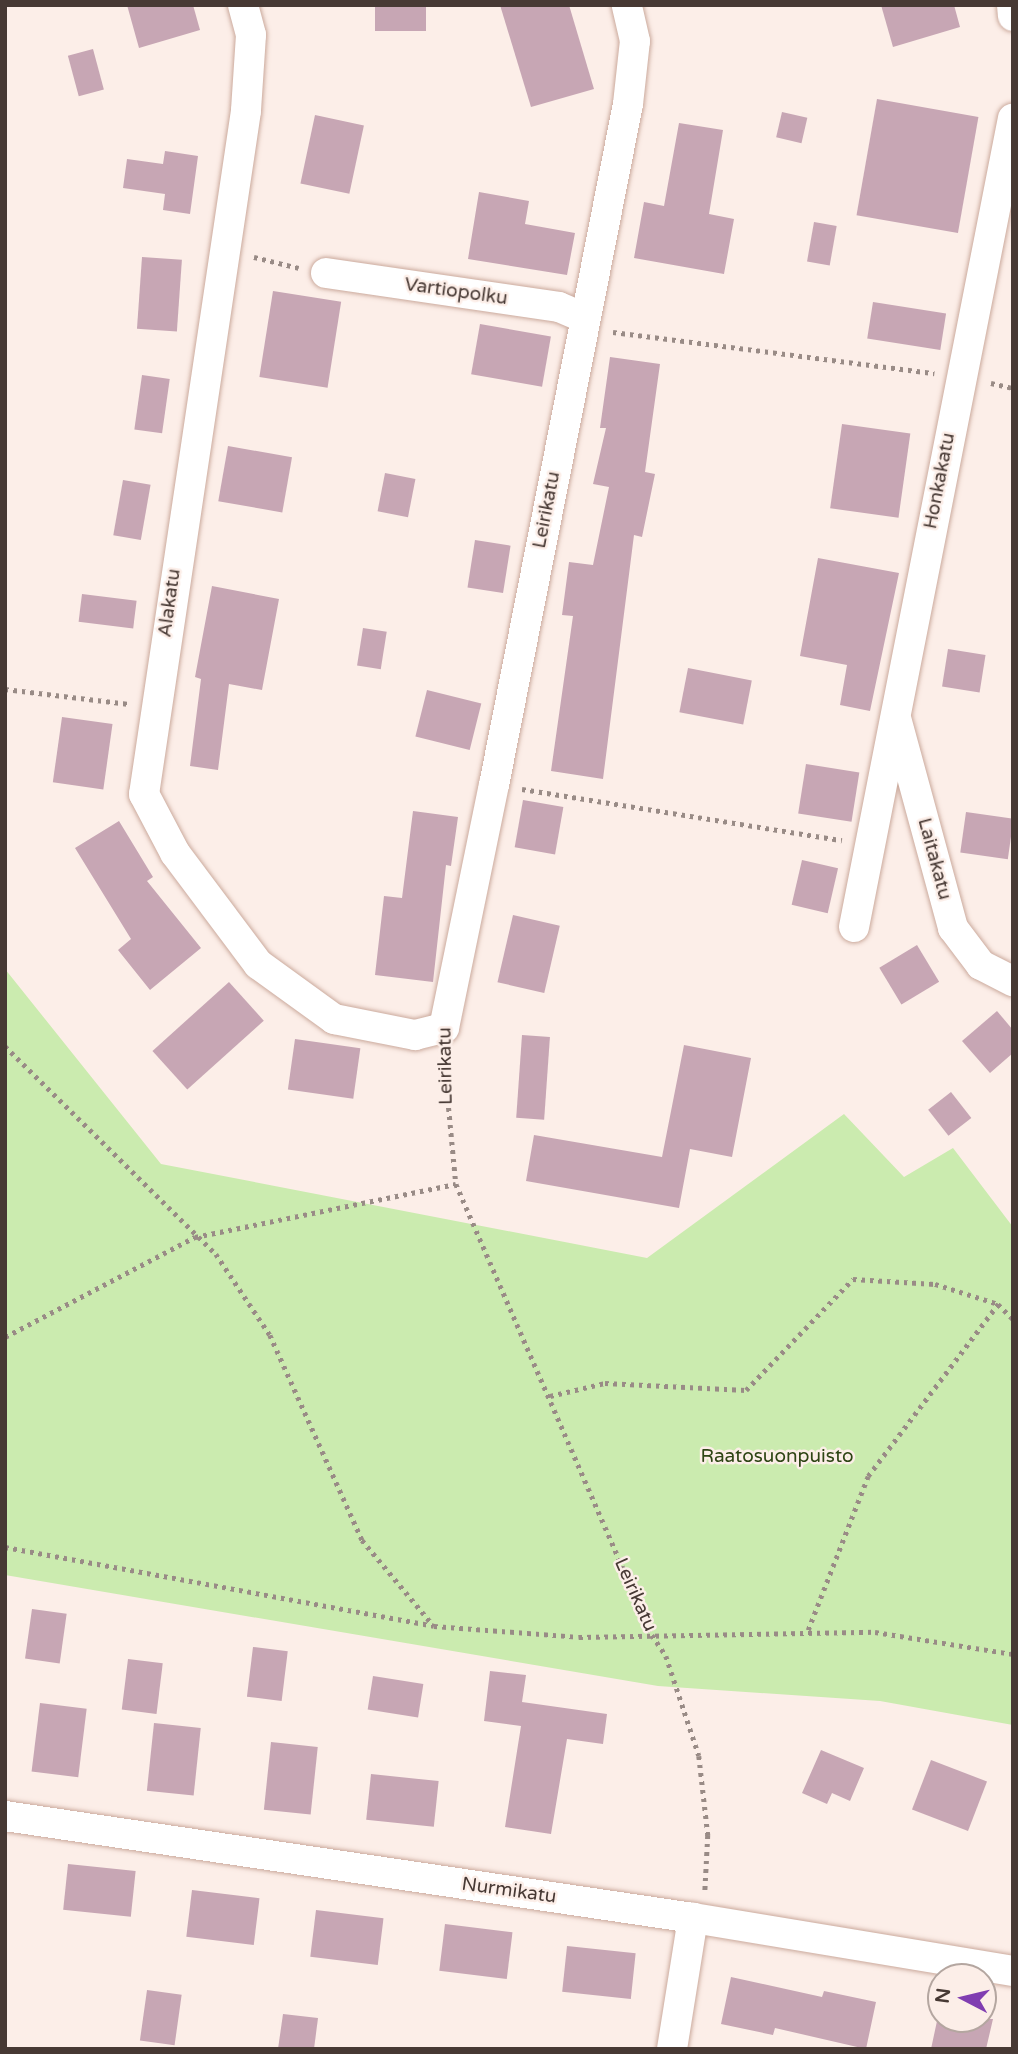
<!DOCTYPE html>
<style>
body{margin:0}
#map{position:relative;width:1018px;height:2054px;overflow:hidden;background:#fceee8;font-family:"Varela Round",sans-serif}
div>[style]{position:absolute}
.green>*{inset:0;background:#cbebaf}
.building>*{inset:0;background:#c7a6b4;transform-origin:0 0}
.path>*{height:4.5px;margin-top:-2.25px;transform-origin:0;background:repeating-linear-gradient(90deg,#998b86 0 3.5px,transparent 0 8.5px)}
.roads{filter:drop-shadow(0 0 2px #cbaa9d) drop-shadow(0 0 2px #cbaa9d)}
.street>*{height:30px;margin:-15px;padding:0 15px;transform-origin:15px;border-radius:15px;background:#fff}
span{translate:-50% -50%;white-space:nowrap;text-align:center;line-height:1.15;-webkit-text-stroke:5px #fceee8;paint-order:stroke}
.street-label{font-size:19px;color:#473934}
.park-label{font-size:19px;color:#2e4514}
.frame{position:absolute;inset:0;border:7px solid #473934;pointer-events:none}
.north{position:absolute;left:927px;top:1963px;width:70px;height:70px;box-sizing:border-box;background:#fceee8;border:2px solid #b4a6a0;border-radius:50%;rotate:277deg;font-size:19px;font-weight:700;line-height:28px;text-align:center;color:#473934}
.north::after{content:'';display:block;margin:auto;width:24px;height:32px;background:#803db1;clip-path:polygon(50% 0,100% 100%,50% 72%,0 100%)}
</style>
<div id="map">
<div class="green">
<i style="clip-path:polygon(5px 969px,161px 1164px,647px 1258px,844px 1114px,904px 1177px,953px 1148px,1013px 1227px,1013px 1725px,880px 1701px,658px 1686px,5px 1575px)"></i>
</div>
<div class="building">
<i style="clip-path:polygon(127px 5px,193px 5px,200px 30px,139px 48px)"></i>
<i style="clip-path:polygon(500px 5px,569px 5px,594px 89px,531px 107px)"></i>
<i style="clip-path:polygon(881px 5px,954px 5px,960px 27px,893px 47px)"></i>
<i style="left:375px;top:6px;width:51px;height:25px"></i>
<i style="left:93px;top:49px;width:42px;height:26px;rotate:75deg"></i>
<i style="left:877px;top:99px;width:103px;height:118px;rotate:10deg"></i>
<i style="left:782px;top:112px;width:26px;height:26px;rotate:13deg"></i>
<i style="left:315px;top:115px;width:50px;height:70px;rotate:12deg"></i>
<i style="clip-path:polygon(679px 123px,723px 130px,709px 214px,734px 219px,724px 274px,634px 258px,644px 202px,664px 206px)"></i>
<i style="clip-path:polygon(165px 151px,198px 156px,190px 214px,163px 210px,165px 194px,123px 188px,127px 159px,163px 164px)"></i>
<i style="clip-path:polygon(479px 192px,529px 201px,525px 224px,575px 233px,567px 275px,468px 259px)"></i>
<i style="left:814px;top:222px;width:23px;height:40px;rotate:10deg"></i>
<i style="left:142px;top:257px;width:40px;height:72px;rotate:4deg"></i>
<i style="left:273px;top:291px;width:69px;height:87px;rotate:9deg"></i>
<i style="left:873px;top:302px;width:74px;height:37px;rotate:9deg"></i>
<i style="left:480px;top:324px;width:72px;height:51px;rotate:10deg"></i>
<i style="clip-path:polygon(610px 357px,660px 364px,645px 472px,655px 474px,642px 537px,634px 535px,603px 779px,551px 771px,573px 616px,562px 615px,569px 562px,593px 565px,609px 487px,593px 484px,606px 428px,600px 428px)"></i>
<i style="left:142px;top:375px;width:28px;height:55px;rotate:8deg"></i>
<i style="left:842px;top:424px;width:69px;height:85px;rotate:8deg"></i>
<i style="left:228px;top:446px;width:65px;height:56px;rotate:10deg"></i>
<i style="left:385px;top:473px;width:31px;height:39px;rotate:11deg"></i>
<i style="left:123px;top:480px;width:28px;height:56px;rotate:10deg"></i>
<i style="left:475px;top:540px;width:36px;height:48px;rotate:9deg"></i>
<i style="clip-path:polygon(818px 558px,899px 573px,870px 711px,840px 705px,847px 665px,800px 656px)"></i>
<i style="clip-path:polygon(212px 586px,279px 599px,262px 690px,229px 684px,218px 770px,190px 766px,201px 679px,195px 677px)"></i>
<i style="left:82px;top:594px;width:55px;height:28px;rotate:7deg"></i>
<i style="left:363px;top:628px;width:24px;height:38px;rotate:9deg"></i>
<i style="left:948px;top:649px;width:38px;height:38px;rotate:9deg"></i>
<i style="left:688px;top:668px;width:65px;height:45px;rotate:11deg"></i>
<i style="left:427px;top:690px;width:56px;height:48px;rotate:14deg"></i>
<i style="left:62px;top:717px;width:51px;height:66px;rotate:8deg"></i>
<i style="left:806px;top:764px;width:54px;height:50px;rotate:9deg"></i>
<i style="left:523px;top:800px;width:41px;height:48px;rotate:10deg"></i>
<i style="clip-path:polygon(413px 811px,458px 817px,451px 866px,446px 865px,433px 982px,375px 975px,384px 896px,402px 898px)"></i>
<i style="left:966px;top:812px;width:48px;height:41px;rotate:8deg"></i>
<i style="clip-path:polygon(119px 821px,153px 877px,147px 881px,201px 948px,150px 990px,118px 950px,131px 939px,75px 848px)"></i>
<i style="left:802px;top:860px;width:37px;height:46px;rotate:13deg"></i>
<i style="left:513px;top:915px;width:48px;height:69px;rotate:13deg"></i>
<i style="left:917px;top:945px;width:43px;height:44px;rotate:59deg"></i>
<i style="left:229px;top:982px;width:52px;height:103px;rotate:48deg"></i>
<i style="clip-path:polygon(997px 1011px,1013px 1030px,1013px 1053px,990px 1073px,962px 1041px)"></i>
<i style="left:522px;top:1035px;width:28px;height:83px;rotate:4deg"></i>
<i style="left:295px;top:1039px;width:66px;height:51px;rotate:8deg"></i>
<i style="clip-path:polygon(684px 1045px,751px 1058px,732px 1157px,690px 1149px,679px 1208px,526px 1181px,534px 1135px,662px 1157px)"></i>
<i style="left:951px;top:1092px;width:33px;height:29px;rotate:52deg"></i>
<i style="left:32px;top:1609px;width:35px;height:50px;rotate:8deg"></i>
<i style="left:253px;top:1647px;width:35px;height:50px;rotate:7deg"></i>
<i style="left:128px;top:1659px;width:35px;height:51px;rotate:7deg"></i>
<i style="clip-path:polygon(490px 1671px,526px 1675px,522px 1702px,607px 1714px,603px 1744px,567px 1739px,551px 1834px,505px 1827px,521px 1726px,484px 1721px)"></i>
<i style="left:373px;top:1676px;width:51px;height:34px;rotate:9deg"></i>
<i style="left:40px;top:1703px;width:47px;height:69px;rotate:7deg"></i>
<i style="left:154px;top:1723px;width:47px;height:68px;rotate:6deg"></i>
<i style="left:271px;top:1742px;width:47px;height:68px;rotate:6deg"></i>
<i style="clip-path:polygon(821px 1750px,864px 1768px,850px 1801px,832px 1793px,827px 1804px,802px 1793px)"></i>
<i style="left:931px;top:1760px;width:60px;height:53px;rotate:21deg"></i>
<i style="left:371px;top:1774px;width:68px;height:46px;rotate:6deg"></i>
<i style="left:68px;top:1864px;width:68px;height:46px;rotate:6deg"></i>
<i style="left:192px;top:1890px;width:68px;height:47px;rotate:7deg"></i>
<i style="left:316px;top:1910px;width:68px;height:47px;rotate:7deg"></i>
<i style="left:445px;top:1924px;width:68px;height:47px;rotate:7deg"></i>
<i style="left:567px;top:1946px;width:69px;height:46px;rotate:6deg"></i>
<i style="clip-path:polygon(731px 1977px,822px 1997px,824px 1991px,876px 2002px,866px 2049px,775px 2028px,773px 2035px,721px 2024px)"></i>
<i style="left:147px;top:1990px;width:35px;height:51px;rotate:8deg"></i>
<i style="clip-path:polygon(940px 2007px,941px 2019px,993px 2019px,986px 2049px,931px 2049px)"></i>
<i style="clip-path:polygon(283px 2014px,318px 2018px,314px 2049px,278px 2049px)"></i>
</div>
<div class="path">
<i style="left:254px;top:257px;width:46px;rotate:13.7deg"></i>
<i style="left:613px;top:332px;width:324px;rotate:7.3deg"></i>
<i style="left:991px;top:383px;width:23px;rotate:13deg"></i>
<i style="left:5px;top:689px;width:125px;rotate:6.9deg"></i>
<i style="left:522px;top:789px;width:324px;rotate:9.1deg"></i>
<i style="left:5px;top:1046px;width:296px;rotate:44.6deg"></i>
<i style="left:216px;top:1254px;width:97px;rotate:56.3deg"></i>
<i style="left:270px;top:1335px;width:225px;rotate:65.8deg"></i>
<i style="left:362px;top:1540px;width:112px;rotate:50.1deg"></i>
<i style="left:444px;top:1057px;width:128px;rotate:84.6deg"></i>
<i style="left:456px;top:1184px;width:492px;rotate:66.5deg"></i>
<i style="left:652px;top:1635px;width:25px;rotate:56deg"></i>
<i style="left:666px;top:1656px;width:105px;rotate:71.7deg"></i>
<i style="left:699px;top:1756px;width:80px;rotate:83.5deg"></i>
<i style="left:708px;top:1835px;width:57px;rotate:93deg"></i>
<i style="left:5px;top:1337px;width:215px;rotate:-27.8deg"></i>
<i style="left:195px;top:1237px;width:266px;rotate:-11.5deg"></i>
<i style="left:550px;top:1396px;width:57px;rotate:-13.3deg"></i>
<i style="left:605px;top:1383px;width:141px;rotate:2.8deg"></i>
<i style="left:746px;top:1390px;width:154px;rotate:-46.1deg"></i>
<i style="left:853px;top:1279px;width:82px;rotate:3.5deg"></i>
<i style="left:935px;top:1284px;width:66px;rotate:17.6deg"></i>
<i style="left:998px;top:1304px;width:21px;rotate:45deg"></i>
<i style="left:5px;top:1547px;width:436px;rotate:10.4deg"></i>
<i style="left:434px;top:1626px;width:145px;rotate:4.3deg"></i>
<i style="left:579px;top:1637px;width:296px;rotate:-1deg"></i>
<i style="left:875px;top:1632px;width:140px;rotate:9.1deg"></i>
<i style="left:808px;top:1630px;width:165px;rotate:-68.7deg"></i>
<i style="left:868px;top:1476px;width:216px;rotate:-52.9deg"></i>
</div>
<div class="roads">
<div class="street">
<i style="left:243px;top:5px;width:31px;rotate:75deg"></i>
<i style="left:251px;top:35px;width:76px;rotate:93.8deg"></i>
<i style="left:246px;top:111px;width:691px;rotate:98.49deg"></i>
<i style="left:144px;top:794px;width:67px;rotate:62.3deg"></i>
<i style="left:175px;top:853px;width:139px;rotate:53.2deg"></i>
<i style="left:258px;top:964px;width:94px;rotate:35.9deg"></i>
<i style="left:334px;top:1019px;width:83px;rotate:11.2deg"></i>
<i style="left:415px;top:1035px;width:30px;rotate:-14deg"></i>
<i style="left:444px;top:1028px;width:248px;rotate:-78.4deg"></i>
<i style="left:494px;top:785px;width:694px;rotate:-78.87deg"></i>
<i style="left:628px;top:104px;width:63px;rotate:-83.7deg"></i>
<i style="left:635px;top:41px;width:37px;rotate:-103deg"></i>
<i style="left:1012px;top:5px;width:11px;rotate:85deg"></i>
<i style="left:326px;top:273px;width:235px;rotate:8.3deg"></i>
<i style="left:559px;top:307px;width:28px;rotate:23deg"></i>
<i style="left:896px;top:718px;width:218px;rotate:74.8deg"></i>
<i style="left:953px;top:928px;width:46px;rotate:52.9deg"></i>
<i style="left:981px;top:965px;width:36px;rotate:27deg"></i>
<i style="left:854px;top:927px;width:824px;rotate:-78.88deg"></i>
<i style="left:5px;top:1816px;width:696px;rotate:8.43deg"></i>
<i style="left:693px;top:1918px;width:324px;rotate:9.4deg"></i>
<i style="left:672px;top:2049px;width:133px;rotate:-80.9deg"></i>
</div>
</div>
<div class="street-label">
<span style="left:456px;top:292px;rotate:8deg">Vartiopolku</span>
<span style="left:940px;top:481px;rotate:-79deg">Honkakatu</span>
<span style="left:547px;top:510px;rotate:-79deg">Leirikatu</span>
<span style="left:170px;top:603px;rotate:-82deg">Alakatu</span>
<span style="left:934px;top:859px;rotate:75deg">Laitakatu</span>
<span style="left:446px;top:1066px;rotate:-91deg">Leirikatu</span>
<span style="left:635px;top:1595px;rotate:66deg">Leirikatu</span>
<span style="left:509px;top:1891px;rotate:8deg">Nurmikatu</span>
</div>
<div class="park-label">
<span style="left:777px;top:1457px">Raatosuonpuisto</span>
</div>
<div class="frame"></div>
<div class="north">N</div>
</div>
